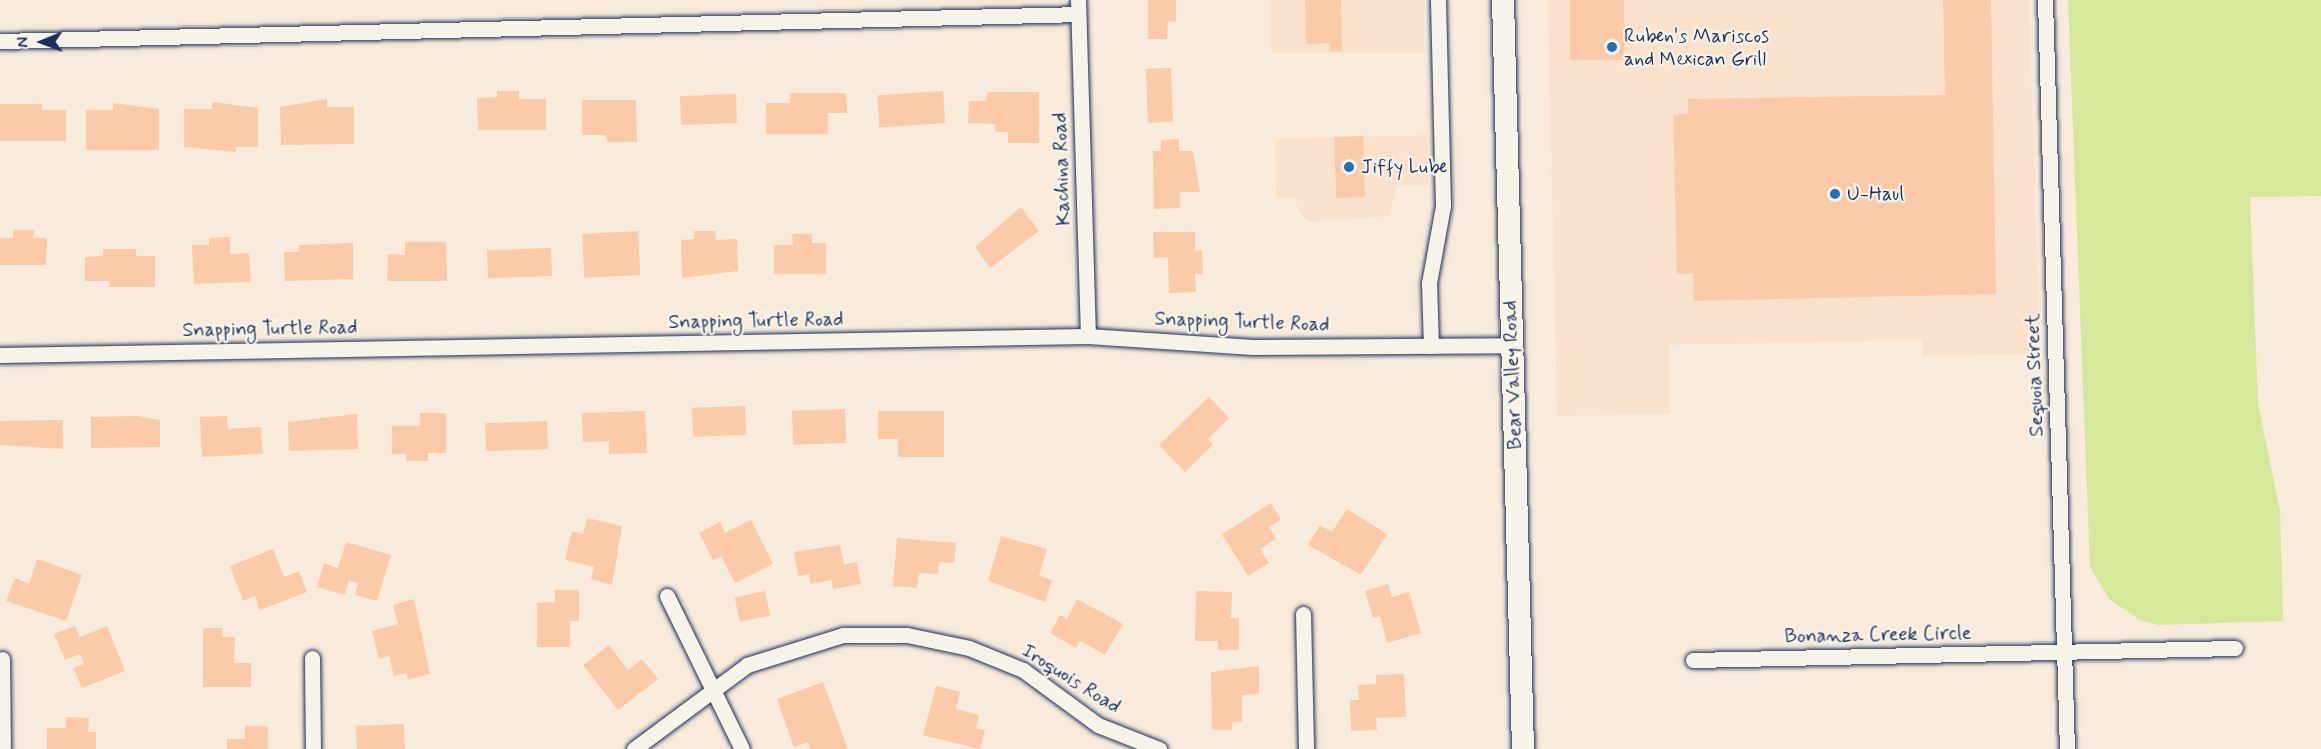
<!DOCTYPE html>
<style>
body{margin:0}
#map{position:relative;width:2321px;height:749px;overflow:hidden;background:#f8ebdb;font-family:Mynerve,sans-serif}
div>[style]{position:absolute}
.built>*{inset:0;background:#f9e1cc;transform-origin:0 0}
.green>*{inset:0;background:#d5e79b}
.building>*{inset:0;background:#facaa9;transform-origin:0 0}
.roads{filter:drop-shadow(0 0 2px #1b2f5e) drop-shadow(0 0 2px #1b2f5e)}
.street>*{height:15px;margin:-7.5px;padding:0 7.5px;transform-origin:7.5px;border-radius:7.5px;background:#f7f3e8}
.primary>*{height:22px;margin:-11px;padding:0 11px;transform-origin:11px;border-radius:11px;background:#f7f3e8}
.dots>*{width:16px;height:16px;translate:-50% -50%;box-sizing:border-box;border:3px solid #f7f3e8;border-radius:50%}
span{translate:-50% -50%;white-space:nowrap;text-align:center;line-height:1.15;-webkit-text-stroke:4.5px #f7f3e8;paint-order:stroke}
.poi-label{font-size:20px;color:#1b2f5e}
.left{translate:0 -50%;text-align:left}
.street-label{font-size:20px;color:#1b2f5e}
.north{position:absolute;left:12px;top:12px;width:60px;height:60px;-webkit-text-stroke:4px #f7f3e8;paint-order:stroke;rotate:269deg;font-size:16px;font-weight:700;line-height:24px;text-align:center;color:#1b2f5e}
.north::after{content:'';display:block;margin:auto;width:21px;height:27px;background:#1b2f5e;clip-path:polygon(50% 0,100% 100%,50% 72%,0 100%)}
</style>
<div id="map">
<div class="built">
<i style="left:1271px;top:0;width:153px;height:53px"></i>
<i style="clip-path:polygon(1548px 0,2029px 0,2040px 354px,1922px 356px,1922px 340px,1669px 345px,1670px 414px,1557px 416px)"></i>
<i style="clip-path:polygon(1427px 135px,1429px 185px,1396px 186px,1390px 216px,1310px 222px,1298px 211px,1295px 197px,1276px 198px,1275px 139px)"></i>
</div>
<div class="green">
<i style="clip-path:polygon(2068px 0,2321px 0,2321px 196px,2250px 197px,2258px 404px,2280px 511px,2283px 621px,2159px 625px,2140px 620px,2109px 599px,2090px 567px)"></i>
</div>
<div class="building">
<i style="clip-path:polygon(1148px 0,1176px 0,1176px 22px,1168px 21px,1167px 39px,1148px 39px)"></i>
<i style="clip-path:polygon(1305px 0,1341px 0,1342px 51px,1330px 51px,1330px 43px,1306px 44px)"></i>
<i style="left:1570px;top:0;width:54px;height:60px"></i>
<i style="clip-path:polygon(1943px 0,1991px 0,1996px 294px,1694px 301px,1693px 273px,1677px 274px,1673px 115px,1688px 114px,1688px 99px,1945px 95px)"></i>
<i style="left:1171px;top:68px;width:54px;height:25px;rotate:88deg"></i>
<i style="clip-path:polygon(497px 91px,519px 91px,519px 99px,546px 99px,546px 130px,478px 130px,477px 98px,497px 97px)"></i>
<i style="left:943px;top:91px;width:32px;height:66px;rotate:86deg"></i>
<i style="clip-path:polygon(987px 92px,1039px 92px,1039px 143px,1008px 143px,1008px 132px,995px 132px,995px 124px,968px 123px,969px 101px,986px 101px)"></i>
<i style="clip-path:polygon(790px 93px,846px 93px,847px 113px,828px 113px,828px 134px,766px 134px,766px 103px,790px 103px)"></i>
<i style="left:736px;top:94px;width:29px;height:56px;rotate:88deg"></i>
<i style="clip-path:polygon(327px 99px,327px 107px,354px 107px,354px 144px,281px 145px,280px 107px)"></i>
<i style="clip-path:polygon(582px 100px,636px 100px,637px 142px,607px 142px,606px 135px,582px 135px)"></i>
<i style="clip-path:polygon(212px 102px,258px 108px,258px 147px,236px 147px,236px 152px,184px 147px,184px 109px,212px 109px)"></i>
<i style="clip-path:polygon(113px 103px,159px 109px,159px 150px,86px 150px,86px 110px,113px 110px)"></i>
<i style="clip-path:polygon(0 104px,42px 104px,42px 110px,66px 110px,66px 141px,0 141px)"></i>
<i style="left:1363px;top:136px;width:61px;height:29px;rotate:88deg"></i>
<i style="clip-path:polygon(1179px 139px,1179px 151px,1193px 151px,1200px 192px,1180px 192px,1180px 208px,1154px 209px,1153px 151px,1161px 151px,1161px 140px)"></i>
<i style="clip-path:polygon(1021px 207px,1039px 231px,990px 268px,975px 247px)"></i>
<i style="clip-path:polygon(13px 230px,34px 230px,33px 238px,47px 238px,46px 265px,0 265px,0 238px,13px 238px)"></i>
<i style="left:638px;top:231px;width:44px;height:56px;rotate:87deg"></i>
<i style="clip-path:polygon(694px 231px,715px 231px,716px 240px,737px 239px,738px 271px,682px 278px,681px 240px,694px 239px)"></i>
<i style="clip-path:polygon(1153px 232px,1195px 232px,1195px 251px,1202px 250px,1203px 274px,1195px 274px,1196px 292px,1169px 293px,1168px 257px,1154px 258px)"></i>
<i style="clip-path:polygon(792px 234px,812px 234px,812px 243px,826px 243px,826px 274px,774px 274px,774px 245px,793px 245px)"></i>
<i style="clip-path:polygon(230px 237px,230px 254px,249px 253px,251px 282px,194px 284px,192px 245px,209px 245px,209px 238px)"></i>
<i style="clip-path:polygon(405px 242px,446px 242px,447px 281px,387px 281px,388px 254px,405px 255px)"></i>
<i style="clip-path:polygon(353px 243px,353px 279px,285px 281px,284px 252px,299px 252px,299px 245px)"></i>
<i style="left:551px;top:248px;width:28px;height:64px;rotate:88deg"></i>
<i style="clip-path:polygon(103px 249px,136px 249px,136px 256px,155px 256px,155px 287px,109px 287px,110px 281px,85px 281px,85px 257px,103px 256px)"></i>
<i style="clip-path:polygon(1209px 397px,1229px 418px,1208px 439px,1213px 445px,1185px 472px,1159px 445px)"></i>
<i style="left:745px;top:406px;width:29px;height:53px;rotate:88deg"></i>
<i style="left:845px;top:409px;width:34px;height:53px;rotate:88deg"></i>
<i style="clip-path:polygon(645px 411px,647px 453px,609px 454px,609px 441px,583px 442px,582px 413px)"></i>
<i style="clip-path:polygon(878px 411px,944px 411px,944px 457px,898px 457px,898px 439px,878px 439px)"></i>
<i style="clip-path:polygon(420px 413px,446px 413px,446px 453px,428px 453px,428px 461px,406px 461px,406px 454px,392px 454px,392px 426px,420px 426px)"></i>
<i style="clip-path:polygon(357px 414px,358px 449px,289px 451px,288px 422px)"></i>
<i style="clip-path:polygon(137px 416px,160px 420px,160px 447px,91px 448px,91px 417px)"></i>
<i style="clip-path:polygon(227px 416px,228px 429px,261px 427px,263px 454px,202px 457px,200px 417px)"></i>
<i style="clip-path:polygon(63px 420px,63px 449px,0 445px,0 421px)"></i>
<i style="left:547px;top:421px;width:28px;height:62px;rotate:88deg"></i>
<i style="clip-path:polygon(1271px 503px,1281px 520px,1269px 527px,1276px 539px,1260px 549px,1269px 563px,1248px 576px,1222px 534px)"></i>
<i style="clip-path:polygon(1347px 509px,1387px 534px,1361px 575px,1308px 545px,1320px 525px,1332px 532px)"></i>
<i style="clip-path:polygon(587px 518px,622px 526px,612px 585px,591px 579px,594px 567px,565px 560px,572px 531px,583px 534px)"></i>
<i style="clip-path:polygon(751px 520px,773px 564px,735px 583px,721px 556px,713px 560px,699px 533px,720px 522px,725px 533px)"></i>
<i style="clip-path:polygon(1001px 536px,1047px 549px,1039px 576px,1052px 580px,1045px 602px,988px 581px)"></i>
<i style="clip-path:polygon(897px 538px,956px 543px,954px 563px,939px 562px,938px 574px,919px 573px,917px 588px,893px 586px)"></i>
<i style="clip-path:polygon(346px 542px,391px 555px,377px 601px,355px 595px,358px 583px,349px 580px,345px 595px,317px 587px,324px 563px,338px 568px)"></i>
<i style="clip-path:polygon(840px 545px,844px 564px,857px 562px,861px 584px,833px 589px,832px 580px,810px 584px,809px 574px,798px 576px,794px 552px)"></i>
<i style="clip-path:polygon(273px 549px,284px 577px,299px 571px,307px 592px,260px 610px,255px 596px,243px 601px,230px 566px)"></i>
<i style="clip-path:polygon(37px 559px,82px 575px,66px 621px,6px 601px,15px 578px,29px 584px)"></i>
<i style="clip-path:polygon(1388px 584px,1392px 597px,1409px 592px,1421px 633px,1387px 643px,1380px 616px,1373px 618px,1365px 591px)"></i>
<i style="clip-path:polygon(555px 590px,579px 590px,579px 621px,570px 621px,570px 647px,537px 647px,537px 603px,555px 602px)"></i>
<i style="left:765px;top:591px;width:25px;height:31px;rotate:78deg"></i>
<i style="clip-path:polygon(1196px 591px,1232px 592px,1231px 618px,1239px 618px,1239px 650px,1218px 650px,1218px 641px,1195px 641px)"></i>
<i style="clip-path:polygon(414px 599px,430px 674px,408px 680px,406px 673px,394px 676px,389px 656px,379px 659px,372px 631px,398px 624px,393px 605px)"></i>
<i style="clip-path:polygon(1077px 599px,1123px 624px,1105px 655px,1080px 641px,1076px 648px,1050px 633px,1060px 615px,1067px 619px)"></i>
<i style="clip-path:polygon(75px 626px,80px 637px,107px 626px,125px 671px,82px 688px,73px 668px,84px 664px,80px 654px,65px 660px,54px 634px)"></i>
<i style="clip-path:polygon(203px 628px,222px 628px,222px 637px,235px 637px,234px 663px,251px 663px,251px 687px,203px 687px)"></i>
<i style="clip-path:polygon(609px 645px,628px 670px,642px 659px,658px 679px,618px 710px,583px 665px)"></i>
<i style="clip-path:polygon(1259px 666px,1259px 694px,1242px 695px,1242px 722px,1232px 722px,1232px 730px,1212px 730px,1211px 672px)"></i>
<i style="clip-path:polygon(1404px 674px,1406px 717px,1376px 718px,1377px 730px,1351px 731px,1350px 700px,1359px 700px,1358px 685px,1376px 684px,1376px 675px)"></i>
<i style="clip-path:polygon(823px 682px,848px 749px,810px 749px,808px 742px,794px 747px,777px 699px)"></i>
<i style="clip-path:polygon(936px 686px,960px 692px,956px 709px,979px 715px,976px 728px,985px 730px,980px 749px,923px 735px)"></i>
<i style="clip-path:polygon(66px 717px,89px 718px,88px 732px,96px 732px,96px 749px,47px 749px,47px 728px,66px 728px)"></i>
<i style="left:404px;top:724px;width:25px;height:48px;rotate:88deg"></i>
<i style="clip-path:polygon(245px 726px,268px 726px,268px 749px,227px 749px,227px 739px,245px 739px)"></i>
</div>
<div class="roads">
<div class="street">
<i style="left:1078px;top:0;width:336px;rotate:88.3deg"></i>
<i style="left:2045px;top:0;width:749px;rotate:88.32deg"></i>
<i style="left:0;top:41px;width:1078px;rotate:-1.43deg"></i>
<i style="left:1431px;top:346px;width:63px;rotate:-91.8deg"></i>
<i style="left:1429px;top:283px;width:78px;rotate:-79.7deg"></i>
<i style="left:1443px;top:206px;width:206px;rotate:-91.4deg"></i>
<i style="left:0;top:355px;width:1088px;rotate:-1deg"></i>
<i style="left:1088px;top:336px;width:165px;rotate:3.8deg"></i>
<i style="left:1253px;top:347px;width:259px;rotate:-0.4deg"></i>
<i style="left:667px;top:596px;width:170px;rotate:63.9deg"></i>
<i style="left:1303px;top:614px;width:135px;rotate:88.7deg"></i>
<i style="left:312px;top:658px;width:91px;rotate:89.4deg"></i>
<i style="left:2px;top:659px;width:90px;rotate:89.4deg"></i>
<i style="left:1693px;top:660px;width:542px;rotate:-1.27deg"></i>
<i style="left:634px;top:749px;width:141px;rotate:-36.6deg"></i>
<i style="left:747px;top:665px;width:101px;rotate:-17.4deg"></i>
<i style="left:843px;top:635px;width:64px"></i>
<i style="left:907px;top:635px;width:63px;rotate:11.8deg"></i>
<i style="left:969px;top:648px;width:58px;rotate:22.2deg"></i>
<i style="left:1023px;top:670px;width:93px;rotate:36.3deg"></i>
<i style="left:1098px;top:725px;width:66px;rotate:21.5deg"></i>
</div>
<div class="primary">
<i style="left:1503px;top:0;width:749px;rotate:88.47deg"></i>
</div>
</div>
<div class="dots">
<i style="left:1612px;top:47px;background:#1f6fb2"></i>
<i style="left:1349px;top:167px;background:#1f6fb2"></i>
<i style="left:1835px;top:194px;background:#1f6fb2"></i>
</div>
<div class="poi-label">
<span class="left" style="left:1624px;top:48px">Ruben's Mariscos<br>and Mexican Grill</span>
<span class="left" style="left:1361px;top:167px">Jiffy Lube</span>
<span class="left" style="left:1847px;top:194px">U-Haul</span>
</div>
<div class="street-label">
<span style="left:1062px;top:169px;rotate:-92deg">Kachina Road</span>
<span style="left:756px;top:321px;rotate:-1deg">Snapping Turtle Road</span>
<span style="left:1242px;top:322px;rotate:2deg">Snapping Turtle Road</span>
<span style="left:270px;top:329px;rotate:-1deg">Snapping Turtle Road</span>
<span style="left:1513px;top:375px;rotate:-92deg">Bear Valley Road</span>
<span style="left:2035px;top:375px;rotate:-92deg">Sequoia Street</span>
<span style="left:1878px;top:635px;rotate:-1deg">Bonanza Creek Circle</span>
<span style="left:1071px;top:679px;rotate:32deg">Iroquois Road</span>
</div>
<div class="north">N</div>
</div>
